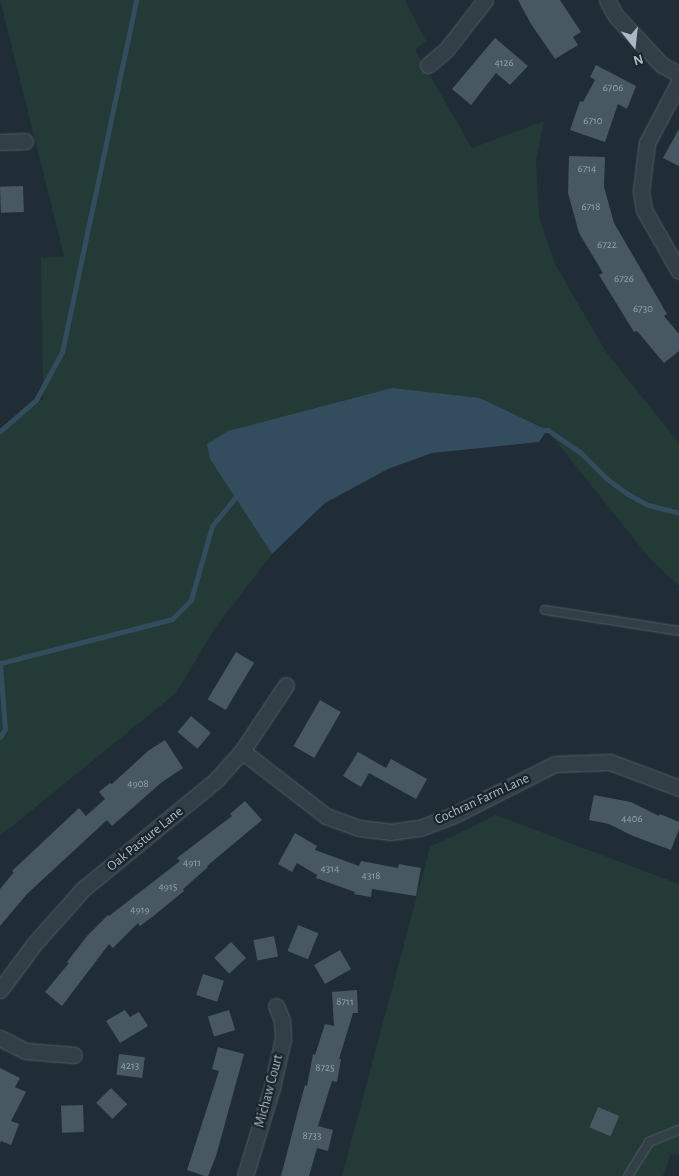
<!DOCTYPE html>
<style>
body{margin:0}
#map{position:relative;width:679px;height:1176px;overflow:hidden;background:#202d36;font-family:"Alegreya Sans",sans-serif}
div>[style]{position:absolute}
.green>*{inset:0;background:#233a37}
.water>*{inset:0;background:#334c5e}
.stream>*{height:5px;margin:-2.5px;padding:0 2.5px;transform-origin:2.5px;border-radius:2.5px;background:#334c5e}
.building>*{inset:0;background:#485862;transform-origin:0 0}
.roads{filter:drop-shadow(0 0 1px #515d65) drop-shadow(0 0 1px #515d65)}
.lane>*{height:8px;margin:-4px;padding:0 4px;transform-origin:4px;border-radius:4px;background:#333f47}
.street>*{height:15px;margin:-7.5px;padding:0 7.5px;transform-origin:7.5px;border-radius:7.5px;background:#333f47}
span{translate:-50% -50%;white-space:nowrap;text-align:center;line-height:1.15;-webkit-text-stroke:4.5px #19242b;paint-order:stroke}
.number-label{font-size:11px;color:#94a2ac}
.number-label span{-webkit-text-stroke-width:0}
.street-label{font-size:14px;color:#adbac4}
.north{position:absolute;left:609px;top:20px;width:50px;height:50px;-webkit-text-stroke:4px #19242b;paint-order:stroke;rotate:164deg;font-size:14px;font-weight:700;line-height:20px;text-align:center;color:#adbac4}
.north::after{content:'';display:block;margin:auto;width:18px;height:22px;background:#adbac4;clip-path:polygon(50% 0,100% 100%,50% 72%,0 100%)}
</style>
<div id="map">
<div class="green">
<i style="clip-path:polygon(0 0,405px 0,426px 41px,415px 50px,472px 148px,544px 121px,536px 160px,539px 216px,555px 264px,606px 352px,679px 443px,679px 586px,651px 560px,547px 430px,480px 398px,210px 459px,272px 554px,215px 628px,176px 693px,0 836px,0 430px,43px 399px,41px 258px,64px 256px)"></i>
<i style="clip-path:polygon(496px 815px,679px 884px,679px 1155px,671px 1154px,663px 1176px,342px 1176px,430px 847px)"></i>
</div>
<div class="water">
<i style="clip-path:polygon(392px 388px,480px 398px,547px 430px,539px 442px,432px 453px,388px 469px,325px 503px,272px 554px,210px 459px,207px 444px,228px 431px)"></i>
</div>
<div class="stream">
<i style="left:542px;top:430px;width:6px"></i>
<i style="left:548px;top:430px;width:39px;rotate:35deg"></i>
<i style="left:580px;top:452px;width:38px;rotate:45deg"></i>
<i style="left:607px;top:479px;width:24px;rotate:36deg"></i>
<i style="left:626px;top:493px;width:25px;rotate:29deg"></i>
<i style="left:648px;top:505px;width:32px;rotate:14deg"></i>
<i style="left:0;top:431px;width:48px;rotate:-40.7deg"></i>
<i style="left:36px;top:400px;width:55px;rotate:-61.6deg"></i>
<i style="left:62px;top:352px;width:360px;rotate:-78.1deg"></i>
<i style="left:0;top:663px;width:66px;rotate:85.7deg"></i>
<i style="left:5px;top:729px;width:9px;rotate:122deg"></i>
<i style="left:1px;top:663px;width:177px;rotate:-14.4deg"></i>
<i style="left:172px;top:619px;width:27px;rotate:-45deg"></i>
<i style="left:191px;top:600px;width:77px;rotate:-74.2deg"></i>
<i style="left:212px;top:526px;width:41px;rotate:-50.9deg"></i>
</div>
<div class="building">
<i style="clip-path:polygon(518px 0,560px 0,581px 32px,573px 37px,578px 45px,555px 59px,531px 24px)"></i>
<i style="clip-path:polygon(495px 38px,528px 66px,510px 85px,496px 73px,471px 105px,452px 89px)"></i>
<i style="clip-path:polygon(596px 65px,636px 86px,627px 109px,618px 104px,605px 142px,570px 130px,580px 101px,583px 102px,595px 80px,590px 77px)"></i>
<i style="clip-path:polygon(679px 129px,679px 166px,663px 158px)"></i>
<i style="clip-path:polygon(569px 156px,605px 157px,604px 187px,614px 223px,667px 314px,664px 316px,679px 334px,679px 351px,664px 363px,637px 331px,634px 332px,599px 275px,603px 273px,579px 233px,568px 193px)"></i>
<i style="left:23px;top:186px;width:26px;height:23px;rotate:88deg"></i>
<i style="left:236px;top:652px;width:21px;height:55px;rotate:31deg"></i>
<i style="left:320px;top:700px;width:24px;height:53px;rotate:30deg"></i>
<i style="left:191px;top:716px;width:26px;height:21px;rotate:40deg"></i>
<i style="clip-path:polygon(165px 740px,183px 768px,162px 782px,112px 826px,107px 820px,27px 894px,0 926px,0 889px,14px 872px,12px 871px,79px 808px,86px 816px,105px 799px,99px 792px,110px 783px,112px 784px,148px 751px)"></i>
<i style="clip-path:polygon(358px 752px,386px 768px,391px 759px,427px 779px,416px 799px,369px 773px,361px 787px,343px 776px)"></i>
<i style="clip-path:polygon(594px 795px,631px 802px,659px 816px,660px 814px,679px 822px,679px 829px,671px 850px,633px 836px,609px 824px,589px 820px)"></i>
<i style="clip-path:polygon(245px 801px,262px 820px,207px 866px,208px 867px,183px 889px,184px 891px,156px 914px,140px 926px,138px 923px,113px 948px,109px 944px,62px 1006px,45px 992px,69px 963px,67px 962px,87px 936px,108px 915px,109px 916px,180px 861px,177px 858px,232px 816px,230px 814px)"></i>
<i style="clip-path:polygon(295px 833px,317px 846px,315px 850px,359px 866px,361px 861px,398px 868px,399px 864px,421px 868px,416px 896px,372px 889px,371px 897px,354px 894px,355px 892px,316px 878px,317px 875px,297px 863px,292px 872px,278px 864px)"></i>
<i style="left:298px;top:925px;width:22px;height:28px;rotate:22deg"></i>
<i style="left:274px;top:936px;width:21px;height:21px;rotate:79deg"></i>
<i style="left:231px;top:942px;width:22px;height:23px;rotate:47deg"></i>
<i style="left:340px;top:950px;width:22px;height:30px;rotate:60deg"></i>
<i style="left:203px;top:974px;width:22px;height:22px;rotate:18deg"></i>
<i style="clip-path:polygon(357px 990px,358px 1013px,353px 1013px,339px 1059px,341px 1059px,337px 1082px,332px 1081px,318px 1126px,333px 1130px,328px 1151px,317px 1148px,309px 1176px,281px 1176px,299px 1107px,305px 1085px,307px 1086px,313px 1054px,315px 1055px,325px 1024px,334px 1026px,332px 992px)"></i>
<i style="clip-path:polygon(125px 1010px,130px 1017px,139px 1012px,148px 1026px,120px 1043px,106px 1021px)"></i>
<i style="left:229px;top:1010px;width:21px;height:22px;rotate:73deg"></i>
<i style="clip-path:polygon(218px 1047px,244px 1054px,216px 1156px,208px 1176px,205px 1176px,187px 1170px,219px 1071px,212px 1069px)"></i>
<i style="left:119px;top:1054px;width:26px;height:21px;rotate:7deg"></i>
<i style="clip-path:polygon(0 1068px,20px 1078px,15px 1087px,26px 1092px,11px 1121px,19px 1124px,11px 1145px,1px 1141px,0 1143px)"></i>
<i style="left:111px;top:1088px;width:23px;height:21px;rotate:45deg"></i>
<i style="left:83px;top:1105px;width:27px;height:22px;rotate:88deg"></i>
<i style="left:598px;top:1107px;width:23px;height:22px;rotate:23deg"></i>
</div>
<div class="roads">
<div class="lane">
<i style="left:545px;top:610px;width:136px;rotate:8.9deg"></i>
<i style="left:628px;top:1176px;width:40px;rotate:-58deg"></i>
<i style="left:649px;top:1142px;width:32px;rotate:-22deg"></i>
</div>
<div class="street">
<i style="left:607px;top:0;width:18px;rotate:61deg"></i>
<i style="left:616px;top:16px;width:67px;rotate:46.8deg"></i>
<i style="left:662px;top:65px;width:19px;rotate:28deg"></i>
<i style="left:428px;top:65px;width:23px;rotate:-40deg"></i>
<i style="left:446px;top:50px;width:63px;rotate:-52deg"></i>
<i style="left:679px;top:82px;width:69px;rotate:117.7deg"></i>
<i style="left:647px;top:143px;width:48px;rotate:97.1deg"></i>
<i style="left:641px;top:191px;width:19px;rotate:81deg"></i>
<i style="left:644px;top:210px;width:70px;rotate:60.2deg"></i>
<i style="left:0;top:142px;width:25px;rotate:-2deg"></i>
<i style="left:242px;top:751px;width:106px;rotate:37.7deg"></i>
<i style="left:326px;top:816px;width:35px;rotate:20deg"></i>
<i style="left:359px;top:828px;width:31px;rotate:7deg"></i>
<i style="left:390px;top:832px;width:30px;rotate:-8deg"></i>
<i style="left:420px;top:828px;width:34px;rotate:-21deg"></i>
<i style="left:452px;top:816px;width:115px;rotate:-26.8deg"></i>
<i style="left:555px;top:764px;width:55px;rotate:-2.1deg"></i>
<i style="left:610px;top:762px;width:74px;rotate:20.6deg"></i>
<i style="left:0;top:990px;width:57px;rotate:-53.5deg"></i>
<i style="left:34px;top:944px;width:74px;rotate:-48.3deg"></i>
<i style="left:83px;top:889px;width:172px;rotate:-39.3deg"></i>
<i style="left:216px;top:780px;width:39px;rotate:-48deg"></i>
<i style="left:242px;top:751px;width:79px;rotate:-56.3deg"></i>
<i style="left:0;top:1038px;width:29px;rotate:27deg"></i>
<i style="left:26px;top:1051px;width:48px;rotate:4.8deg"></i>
<i style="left:245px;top:1176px;width:93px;rotate:-73.1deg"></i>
<i style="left:272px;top:1087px;width:49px;rotate:-77.1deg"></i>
<i style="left:283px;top:1039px;width:19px;rotate:-93deg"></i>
<i style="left:282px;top:1020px;width:15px;rotate:-113deg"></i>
</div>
</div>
<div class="number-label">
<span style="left:504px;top:63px">4126</span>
<span style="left:613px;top:88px">6706</span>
<span style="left:593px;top:121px">6710</span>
<span style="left:587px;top:169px">6714</span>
<span style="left:591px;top:207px">6718</span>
<span style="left:607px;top:245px">6722</span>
<span style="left:624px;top:279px">6726</span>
<span style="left:643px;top:309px">6730</span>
<span style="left:138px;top:784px">4908</span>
<span style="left:632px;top:819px">4406</span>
<span style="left:192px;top:863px">4911</span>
<span style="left:330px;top:869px">4314</span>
<span style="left:371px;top:876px">4318</span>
<span style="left:168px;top:887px">4915</span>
<span style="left:140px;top:910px">4919</span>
<span style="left:345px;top:1002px">8711</span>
<span style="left:130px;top:1066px">4213</span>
<span style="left:325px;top:1068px">8725</span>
<span style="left:312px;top:1136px">8733</span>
</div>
<div class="street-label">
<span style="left:482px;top:799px;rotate:-25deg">Cochran Farm Lane</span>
<span style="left:145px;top:839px;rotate:-39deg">Oak Pasture Lane</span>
<span style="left:269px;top:1091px;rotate:-75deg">Michaw Court</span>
</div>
<div class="north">N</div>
</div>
